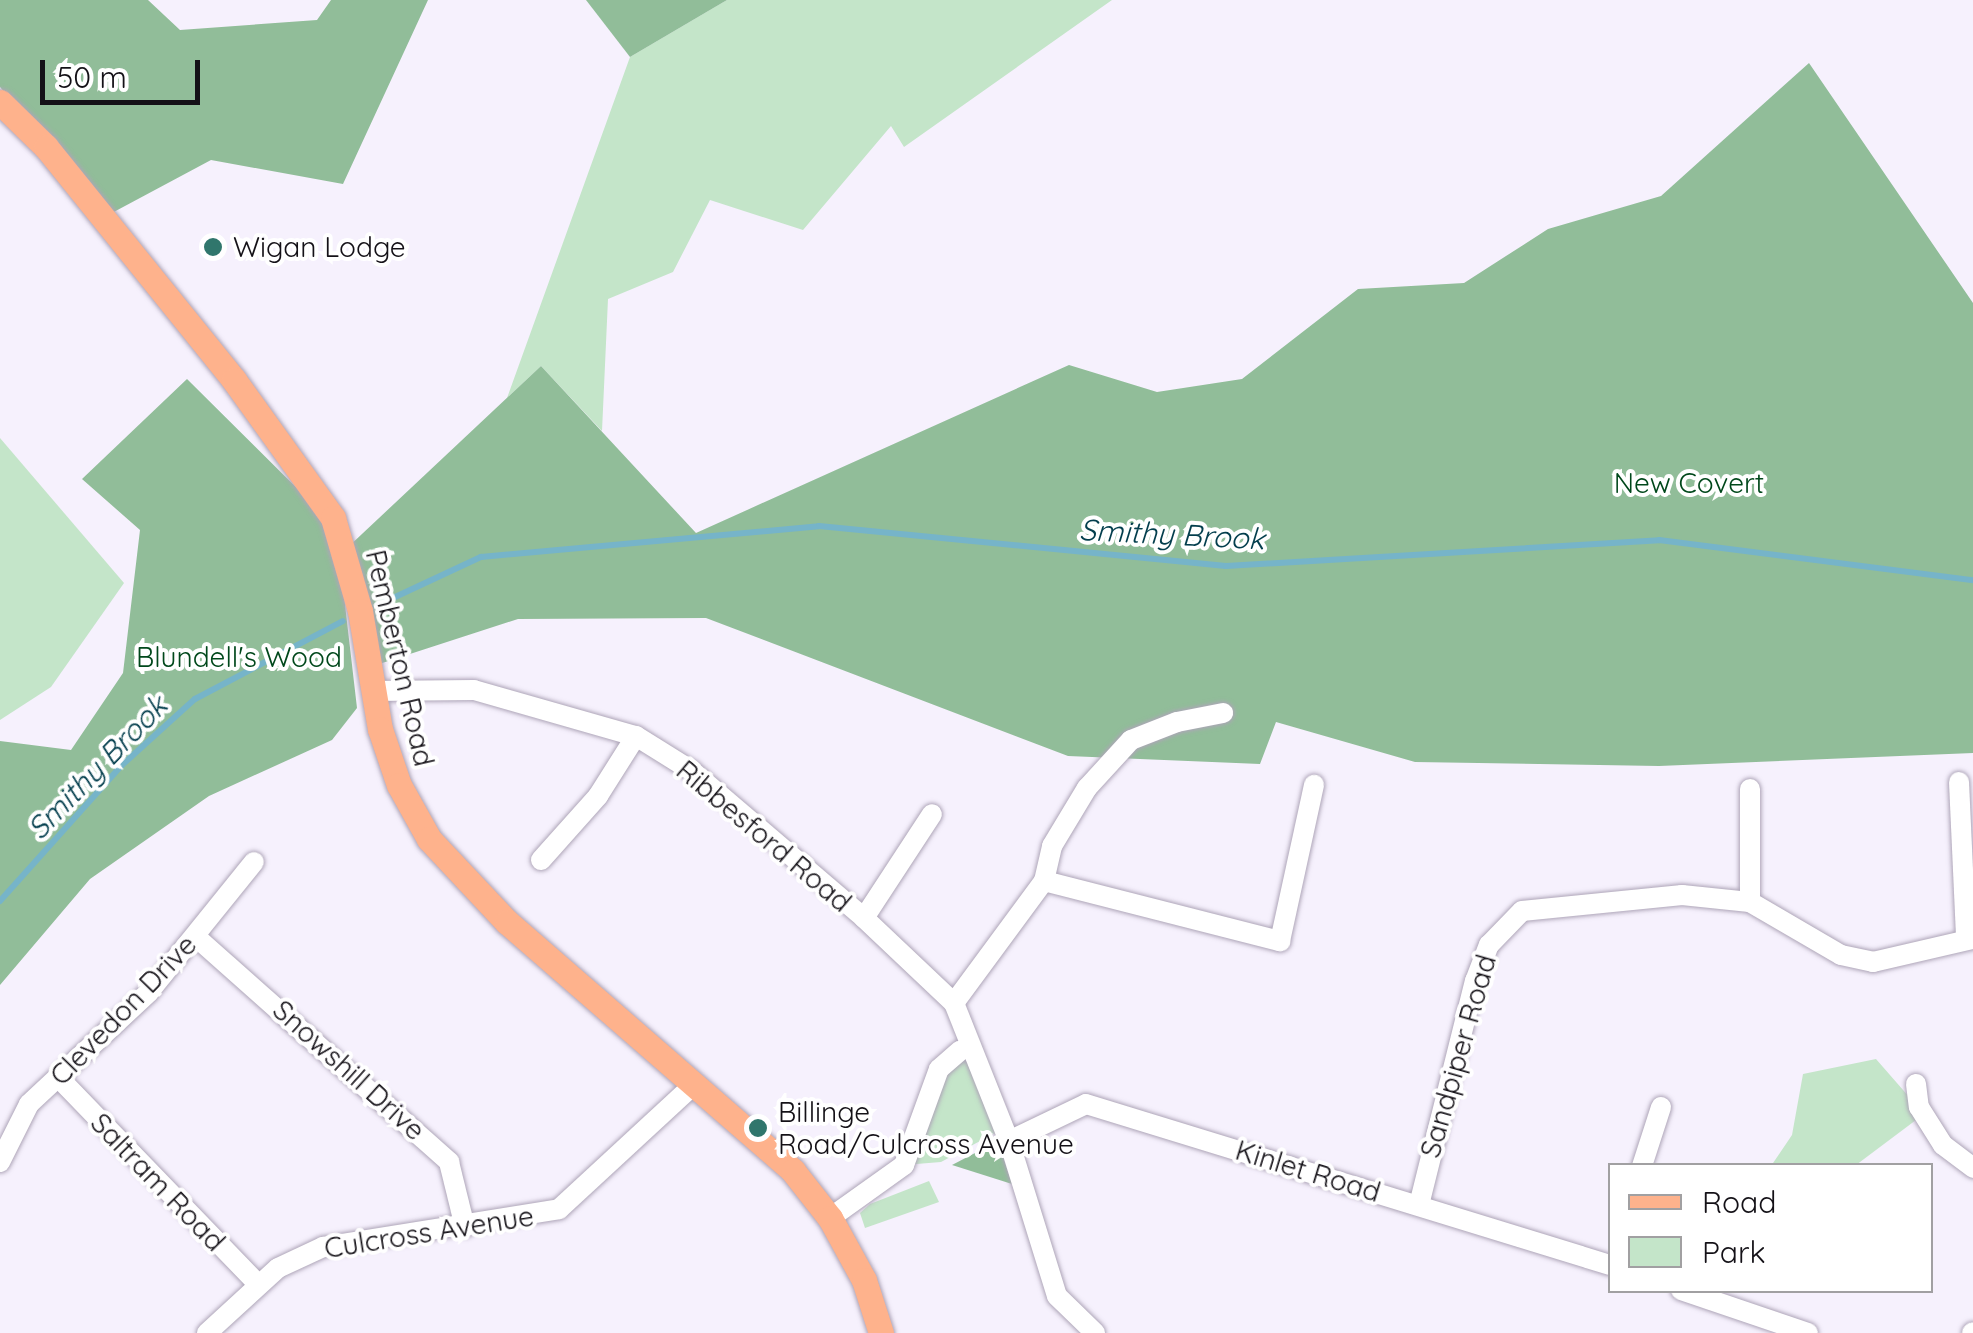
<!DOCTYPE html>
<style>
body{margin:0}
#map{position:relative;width:1973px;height:1333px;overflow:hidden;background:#f6f1fd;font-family:Quicksand,sans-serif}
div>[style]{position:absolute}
.green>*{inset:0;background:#c4e5c9}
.forest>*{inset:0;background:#91bd99}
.stream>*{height:6px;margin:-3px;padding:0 3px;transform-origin:3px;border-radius:3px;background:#76b4c9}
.roads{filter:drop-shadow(0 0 2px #aea5b8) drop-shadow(0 0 2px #aea5b8)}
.minor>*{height:20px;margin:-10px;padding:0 10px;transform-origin:10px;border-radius:10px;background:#fff}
.major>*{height:25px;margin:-12.5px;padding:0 12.5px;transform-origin:12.5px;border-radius:12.5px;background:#feb28c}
.dots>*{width:28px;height:28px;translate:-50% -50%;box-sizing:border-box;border:5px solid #fff;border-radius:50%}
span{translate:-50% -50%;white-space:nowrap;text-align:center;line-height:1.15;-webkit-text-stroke:8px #fff;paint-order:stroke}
.poi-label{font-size:28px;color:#141117}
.left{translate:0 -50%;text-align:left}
.park-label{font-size:28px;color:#00481b}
.street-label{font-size:28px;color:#141117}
.water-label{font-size:30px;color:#033e4d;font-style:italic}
.legend{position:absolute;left:1608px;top:1163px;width:325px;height:130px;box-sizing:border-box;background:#fff;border:2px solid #a1a0a2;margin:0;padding:12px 18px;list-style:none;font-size:30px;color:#141117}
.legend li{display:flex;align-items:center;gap:20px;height:50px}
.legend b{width:50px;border:2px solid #a1a0a2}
.scale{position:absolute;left:40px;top:60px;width:160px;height:45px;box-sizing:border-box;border:5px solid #141117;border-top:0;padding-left:12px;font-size:30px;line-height:35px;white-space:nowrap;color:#141117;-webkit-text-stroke:8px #fff;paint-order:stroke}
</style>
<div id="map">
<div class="green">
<i style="clip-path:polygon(727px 0,1112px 0,904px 147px,891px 126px,803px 230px,710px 200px,673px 272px,608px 299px,602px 431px,541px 366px,507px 398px,630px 57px)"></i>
<i style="clip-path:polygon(0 438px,124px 583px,51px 687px,0 720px)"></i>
<i style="clip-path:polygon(974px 1053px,995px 1133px,941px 1162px,904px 1165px,943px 1074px)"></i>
<i style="clip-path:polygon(1876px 1059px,1924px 1114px,1856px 1165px,1771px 1166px,1792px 1135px,1803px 1074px)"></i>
<i style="clip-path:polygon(929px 1181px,939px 1202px,865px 1228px,860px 1213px,870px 1204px)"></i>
</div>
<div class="forest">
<i style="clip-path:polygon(0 0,148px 0,180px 30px,317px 20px,331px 0,428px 0,343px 184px,211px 160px,110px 214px,0 87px)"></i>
<i style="clip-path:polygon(586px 0,727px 0,630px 57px)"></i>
<i style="clip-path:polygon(1809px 63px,1973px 303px,1973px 753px,1659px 766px,1415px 762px,1276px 722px,1260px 764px,1068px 756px,706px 618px,518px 619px,373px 666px,346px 549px,541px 366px,696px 533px,1069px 365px,1157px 392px,1242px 379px,1358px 289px,1464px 283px,1548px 229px,1661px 196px)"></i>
<i style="clip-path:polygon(187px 379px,336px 527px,357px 708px,332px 740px,209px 796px,90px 879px,0 985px,0 741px,71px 750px,123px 673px,140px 530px,82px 479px)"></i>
<i style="clip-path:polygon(998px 1141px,1012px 1184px,952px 1165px)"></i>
</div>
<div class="stream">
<i style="left:378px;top:605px;width:114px;rotate:-25deg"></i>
<i style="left:481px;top:557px;width:339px;rotate:-5.2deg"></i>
<i style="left:819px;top:526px;width:409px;rotate:5.6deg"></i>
<i style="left:1226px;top:566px;width:434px;rotate:-3.4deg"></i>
<i style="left:1659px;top:540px;width:317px;rotate:7.3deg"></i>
<i style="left:0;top:901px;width:181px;rotate:-48.1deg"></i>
<i style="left:121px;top:766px;width:100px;rotate:-42.2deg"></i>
<i style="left:195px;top:699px;width:167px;rotate:-27.8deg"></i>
</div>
<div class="roads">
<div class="minor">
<i style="left:372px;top:691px;width:102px;rotate:-0.6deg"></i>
<i style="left:474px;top:690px;width:168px;rotate:15.9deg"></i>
<i style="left:636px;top:736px;width:66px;rotate:32deg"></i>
<i style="left:692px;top:771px;width:226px;rotate:40.5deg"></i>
<i style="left:864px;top:918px;width:124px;rotate:43.4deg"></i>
<i style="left:954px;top:1003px;width:149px;rotate:68.3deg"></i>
<i style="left:1009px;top:1141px;width:162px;rotate:72.8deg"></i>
<i style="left:1057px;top:1296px;width:53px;rotate:44.2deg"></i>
<i style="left:1959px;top:782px;width:157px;rotate:87.4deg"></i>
<i style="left:541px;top:860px;width:86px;rotate:-48.3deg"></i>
<i style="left:598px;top:796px;width:71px;rotate:-57.7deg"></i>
<i style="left:1044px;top:881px;width:244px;rotate:14.3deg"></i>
<i style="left:1280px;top:941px;width:160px;rotate:-77.7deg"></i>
<i style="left:1750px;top:902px;width:113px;rotate:-90deg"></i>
<i style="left:864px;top:918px;width:124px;rotate:-56.8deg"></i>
<i style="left:196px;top:937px;width:339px;rotate:41.6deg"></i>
<i style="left:449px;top:1162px;width:67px;rotate:76.2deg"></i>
<i style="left:954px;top:1003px;width:152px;rotate:-53.6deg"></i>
<i style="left:1044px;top:881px;width:36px;rotate:-77deg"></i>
<i style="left:1052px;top:846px;width:68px;rotate:-58.9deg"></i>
<i style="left:1087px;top:788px;width:65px;rotate:-47.5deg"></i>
<i style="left:1131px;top:740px;width:49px;rotate:-21.4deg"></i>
<i style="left:1177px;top:722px;width:47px;rotate:-11.1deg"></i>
<i style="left:58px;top:1077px;width:289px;rotate:46deg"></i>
<i style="left:1916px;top:1084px;width:23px;rotate:83deg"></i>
<i style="left:1919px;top:1107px;width:45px;rotate:57.7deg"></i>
<i style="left:1943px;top:1145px;width:38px;rotate:37deg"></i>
<i style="left:1009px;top:1141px;width:85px;rotate:-25.7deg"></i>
<i style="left:1086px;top:1104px;width:548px;rotate:17.08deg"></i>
<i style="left:0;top:1162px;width:65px;rotate:-63.4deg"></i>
<i style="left:29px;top:1104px;width:164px;rotate:-43deg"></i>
<i style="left:149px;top:992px;width:167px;rotate:-51.1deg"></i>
<i style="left:1642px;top:1166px;width:62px;rotate:-72.1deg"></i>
<i style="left:1419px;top:1205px;width:231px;rotate:-76deg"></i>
<i style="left:1475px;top:981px;width:39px;rotate:-69deg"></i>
<i style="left:1489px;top:945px;width:47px;rotate:-45.9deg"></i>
<i style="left:1522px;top:911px;width:161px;rotate:-5.7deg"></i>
<i style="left:1682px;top:895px;width:68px;rotate:5.9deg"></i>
<i style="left:1750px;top:902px;width:105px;rotate:30.2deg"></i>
<i style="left:1841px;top:955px;width:33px;rotate:12deg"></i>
<i style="left:1873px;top:962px;width:103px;rotate:-13deg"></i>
<i style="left:830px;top:1218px;width:91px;rotate:-35.6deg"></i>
<i style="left:904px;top:1165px;width:102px;rotate:-70deg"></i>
<i style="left:939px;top:1069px;width:28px;rotate:-41deg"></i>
<i style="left:1681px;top:1290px;width:134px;rotate:18.7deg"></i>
<i style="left:207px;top:1333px;width:96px;rotate:-42.5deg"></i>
<i style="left:278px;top:1268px;width:50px;rotate:-25deg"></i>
<i style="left:323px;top:1247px;width:239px;rotate:-9.1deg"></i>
<i style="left:559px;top:1209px;width:180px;rotate:-42.7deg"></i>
<i style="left:1972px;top:1333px;width:1px;rotate:-45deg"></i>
</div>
<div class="major">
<i style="left:0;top:102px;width:64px;rotate:44.4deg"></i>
<i style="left:46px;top:147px;width:299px;rotate:51.1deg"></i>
<i style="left:234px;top:380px;width:170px;rotate:54.3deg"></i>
<i style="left:333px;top:518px;width:97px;rotate:73.8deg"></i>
<i style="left:360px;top:611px;width:120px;rotate:80.4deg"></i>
<i style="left:380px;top:729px;width:59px;rotate:71.3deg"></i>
<i style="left:399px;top:785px;width:62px;rotate:60.9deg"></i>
<i style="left:429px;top:839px;width:114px;rotate:46.8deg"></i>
<i style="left:507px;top:922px;width:379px;rotate:41deg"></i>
<i style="left:793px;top:1171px;width:60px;rotate:51.8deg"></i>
<i style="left:830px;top:1218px;width:71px;rotate:61.3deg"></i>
<i style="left:864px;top:1280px;width:56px;rotate:72.2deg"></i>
</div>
</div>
<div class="dots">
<i style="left:213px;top:247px;background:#30766c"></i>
<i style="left:758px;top:1128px;background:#30766c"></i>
</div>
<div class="poi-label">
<span class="left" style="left:233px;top:247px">Wigan Lodge</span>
<span class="left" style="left:778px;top:1128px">Billinge<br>Road/Culcross Avenue</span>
</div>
<div class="park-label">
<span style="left:1689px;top:483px">New Covert</span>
<span style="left:239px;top:657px">Blundell's Wood</span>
</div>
<div class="street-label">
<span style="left:400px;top:658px;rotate:77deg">Pemberton Road</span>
<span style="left:764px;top:836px;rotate:40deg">Ribbesford Road</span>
<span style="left:123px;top:1010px;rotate:-46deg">Clevedon Drive</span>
<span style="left:1458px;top:1056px;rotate:-74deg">Sandpiper Road</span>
<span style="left:349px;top:1070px;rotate:42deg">Snowshill Drive</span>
<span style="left:1308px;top:1171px;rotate:17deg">Kinlet Road</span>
<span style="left:158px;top:1182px;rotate:46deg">Saltram Road</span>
<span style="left:429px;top:1232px;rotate:-9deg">Culcross Avenue</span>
</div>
<div class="water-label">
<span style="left:1172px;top:534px;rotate:3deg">Smithy Brook</span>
<span style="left:97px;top:767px;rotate:-46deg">Smithy Brook</span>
</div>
<ul class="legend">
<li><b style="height:12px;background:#feb28c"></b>Road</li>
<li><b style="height:28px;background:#c4e5c9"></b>Park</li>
</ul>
<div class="scale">50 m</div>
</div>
